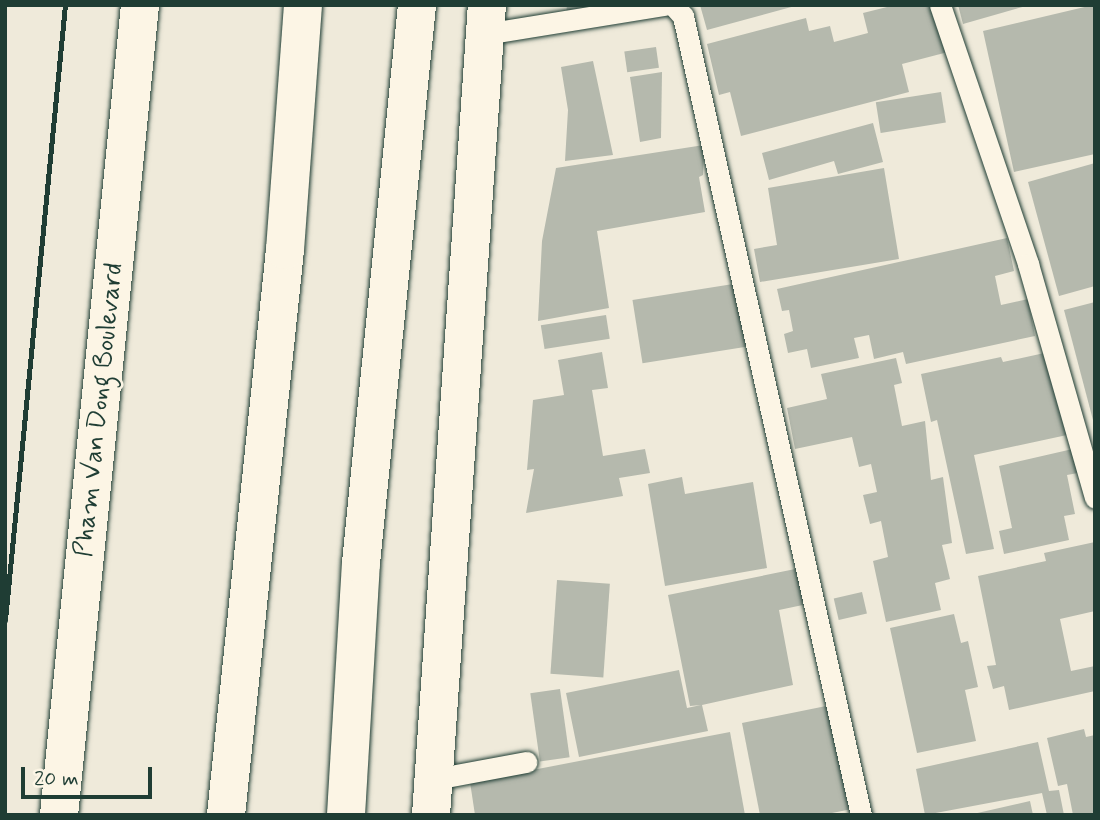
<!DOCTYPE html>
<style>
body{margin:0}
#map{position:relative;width:1100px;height:820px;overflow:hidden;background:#efeada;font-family:Mynerve,sans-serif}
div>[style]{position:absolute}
.building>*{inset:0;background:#b5b9ad;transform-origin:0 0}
.roads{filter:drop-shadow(0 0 2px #1f3d34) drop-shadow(0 0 2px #1f3d34)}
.service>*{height:21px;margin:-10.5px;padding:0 10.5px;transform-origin:10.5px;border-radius:10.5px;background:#fcf5e5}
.primary>*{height:38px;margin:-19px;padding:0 19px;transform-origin:19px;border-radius:19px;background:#fcf5e5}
.trunk>*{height:38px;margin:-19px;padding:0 19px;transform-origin:19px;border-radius:19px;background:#fcf5e5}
.rail>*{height:5px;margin:-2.5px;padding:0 2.5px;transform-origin:2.5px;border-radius:2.5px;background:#1f3d34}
span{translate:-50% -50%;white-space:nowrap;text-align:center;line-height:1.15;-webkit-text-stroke:5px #fcf5e5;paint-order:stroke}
.street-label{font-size:26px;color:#1f3d34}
.frame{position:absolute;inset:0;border:7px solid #1f3d34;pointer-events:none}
.scale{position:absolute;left:21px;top:767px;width:131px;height:32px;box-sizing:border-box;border:4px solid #1f3d34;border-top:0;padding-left:9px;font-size:21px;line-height:24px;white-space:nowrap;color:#1f3d34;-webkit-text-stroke:5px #fcf5e5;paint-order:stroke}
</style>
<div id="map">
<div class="building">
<i style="clip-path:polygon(567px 5px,620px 5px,566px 15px)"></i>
<i style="clip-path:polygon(700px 5px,795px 5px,795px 6px,707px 30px)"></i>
<i style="clip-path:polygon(895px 5px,943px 5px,948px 52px,902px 64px,909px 92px,741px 136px,730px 92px,719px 95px,707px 44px,806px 18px,809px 31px,830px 26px,834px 42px,868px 33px,863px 13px)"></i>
<i style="clip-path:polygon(958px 5px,1026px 5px,1026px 6px,963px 24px)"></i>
<i style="clip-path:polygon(1093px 5px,1095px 154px,1014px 172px,983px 31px)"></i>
<i style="left:656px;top:47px;width:21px;height:32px;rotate:82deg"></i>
<i style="clip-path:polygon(593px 61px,613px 155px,565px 161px,568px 110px,561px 67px)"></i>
<i style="clip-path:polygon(662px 72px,661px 138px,640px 142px,630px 77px)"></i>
<i style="left:941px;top:92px;width:31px;height:66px;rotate:81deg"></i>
<i style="clip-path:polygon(873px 123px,883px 162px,838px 174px,834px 161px,769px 180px,762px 153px)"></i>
<i style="clip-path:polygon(704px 145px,703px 175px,699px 177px,705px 212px,597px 231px,609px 308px,538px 321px,542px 241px,556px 168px)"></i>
<i style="clip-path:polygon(1095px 163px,1095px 286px,1059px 296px,1028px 182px)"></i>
<i style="clip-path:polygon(884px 168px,899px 259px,760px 282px,754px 249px,777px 245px,768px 188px)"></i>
<i style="clip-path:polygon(1007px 238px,1014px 271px,995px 276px,1001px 305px,1028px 299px,1035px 336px,906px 364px,903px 352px,874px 359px,869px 335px,854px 338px,859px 358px,811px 368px,807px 349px,788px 353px,784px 334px,793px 331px,789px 310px,782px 311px,777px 289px)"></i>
<i style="left:752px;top:281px;width:64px;height:121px;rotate:81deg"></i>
<i style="clip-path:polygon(1095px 302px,1095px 424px,1094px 424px,1064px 310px)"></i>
<i style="left:606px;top:315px;width:24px;height:66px;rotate:81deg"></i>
<i style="clip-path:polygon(602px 352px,608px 388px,592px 390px,603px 456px,645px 449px,650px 473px,619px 478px,623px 496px,526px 513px,534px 469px,527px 470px,533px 400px,564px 395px,558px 360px)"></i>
<i style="clip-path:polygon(1049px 352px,1067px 435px,974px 455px,994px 549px,966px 554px,937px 420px,931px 422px,921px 374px,1001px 357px,1003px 362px)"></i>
<i style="clip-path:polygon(896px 358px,902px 383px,894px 385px,902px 426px,925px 421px,931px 480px,943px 477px,952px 543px,942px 545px,950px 579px,935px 583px,941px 610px,886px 622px,873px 561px,888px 557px,881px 521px,870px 524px,863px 495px,877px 492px,871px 464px,859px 467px,852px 437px,795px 449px,787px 408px,827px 399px,821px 374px)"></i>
<i style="clip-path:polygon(1077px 448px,1083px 472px,1067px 475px,1075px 514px,1064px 516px,1069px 540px,1004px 554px,999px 531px,1012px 528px,999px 466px)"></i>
<i style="clip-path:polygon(682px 477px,685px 494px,753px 482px,767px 568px,665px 586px,648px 484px)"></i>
<i style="clip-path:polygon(1095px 542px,1095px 611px,1060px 619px,1071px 671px,1095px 666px,1095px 691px,1009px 710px,1004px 686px,993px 689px,987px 666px,996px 665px,978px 576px,1046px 561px,1044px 553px)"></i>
<i style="clip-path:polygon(810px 566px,817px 602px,779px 610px,793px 685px,702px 705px,708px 731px,579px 757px,566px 693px,679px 670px,687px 708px,701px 705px,690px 706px,668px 595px)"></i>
<i style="left:557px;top:580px;width:53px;height:94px;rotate:4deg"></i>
<i style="left:862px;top:592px;width:22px;height:29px;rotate:77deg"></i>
<i style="clip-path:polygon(954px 614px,961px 643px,968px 641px,978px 687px,965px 690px,976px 741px,917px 753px,890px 628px)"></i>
<i style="left:560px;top:689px;width:69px;height:30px;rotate:82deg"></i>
<i style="clip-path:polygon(841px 703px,862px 807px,822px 815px,760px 815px,742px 723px)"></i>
<i style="clip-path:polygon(1084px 729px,1086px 737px,1095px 735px,1095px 815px,1073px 815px,1067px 784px,1058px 786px,1047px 738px)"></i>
<i style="clip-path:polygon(730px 732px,745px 815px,475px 815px,470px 782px)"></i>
<i style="clip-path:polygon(1038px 742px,1049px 791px,1059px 790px,1064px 815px,1047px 815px,1042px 793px,925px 815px,916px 769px)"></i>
<i style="clip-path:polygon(1030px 801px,1033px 815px,973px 815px,973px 814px)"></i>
</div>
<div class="roads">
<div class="service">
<i style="left:673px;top:5px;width:15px;rotate:48deg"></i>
<i style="left:683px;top:16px;width:819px;rotate:77.44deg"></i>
<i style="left:940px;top:5px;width:274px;rotate:71.2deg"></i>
<i style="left:1028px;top:264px;width:243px;rotate:74deg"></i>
<i style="left:485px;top:34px;width:182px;rotate:-9.2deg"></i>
<i style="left:435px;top:779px;width:93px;rotate:-10.6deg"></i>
</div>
<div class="primary">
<i style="left:59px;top:815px;width:814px;rotate:-84.29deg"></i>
<i style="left:431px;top:815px;width:812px;rotate:-86.05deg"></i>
</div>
<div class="trunk">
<i style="left:226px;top:815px;width:568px;rotate:-84.04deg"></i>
<i style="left:285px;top:250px;width:246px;rotate:-85.8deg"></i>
<i style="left:346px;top:815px;width:252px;rotate:-86.6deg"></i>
<i style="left:361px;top:563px;width:561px;rotate:-84.27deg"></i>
</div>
</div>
<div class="rail">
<i style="left:5px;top:620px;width:618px;rotate:-84.43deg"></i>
</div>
<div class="street-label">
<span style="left:100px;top:410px;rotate:-84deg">Pham Van Dong Boulevard</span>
</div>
<div class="frame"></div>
<div class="scale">20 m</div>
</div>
